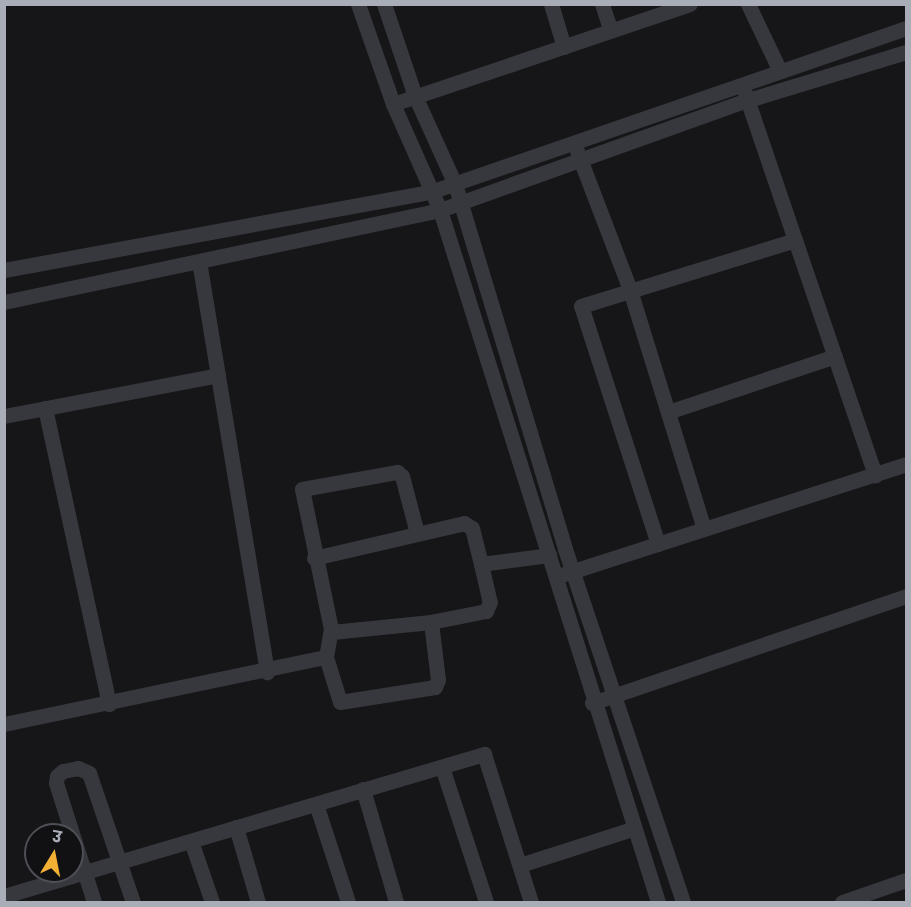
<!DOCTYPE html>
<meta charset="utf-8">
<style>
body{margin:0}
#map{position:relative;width:911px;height:907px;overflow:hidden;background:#161618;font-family:Poppins,"Noto Sans Devanagari",sans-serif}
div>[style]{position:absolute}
.street>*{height:15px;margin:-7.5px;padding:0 7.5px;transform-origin:7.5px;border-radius:7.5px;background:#37383d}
span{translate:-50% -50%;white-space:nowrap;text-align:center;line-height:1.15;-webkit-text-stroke:4.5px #111113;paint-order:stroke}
.frame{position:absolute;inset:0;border:6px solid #a8adb8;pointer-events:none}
.north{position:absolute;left:24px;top:823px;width:60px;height:60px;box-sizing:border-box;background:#111113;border:2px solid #4d4f55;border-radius:50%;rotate:10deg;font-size:16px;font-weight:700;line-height:24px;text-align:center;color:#a8adb8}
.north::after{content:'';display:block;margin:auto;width:21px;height:27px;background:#f2b134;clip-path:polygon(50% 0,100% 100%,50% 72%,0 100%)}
</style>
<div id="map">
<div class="street">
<i style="left:358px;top:4px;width:106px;rotate:70.7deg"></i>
<i style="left:393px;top:104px;width:116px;rotate:66.1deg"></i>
<i style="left:440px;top:210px;width:726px;rotate:72.51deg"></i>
<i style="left:384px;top:4px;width:97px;rotate:71.4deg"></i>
<i style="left:415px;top:96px;width:97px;rotate:65.6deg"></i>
<i style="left:455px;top:184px;width:381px;rotate:73.2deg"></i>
<i style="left:565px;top:549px;width:372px;rotate:71.5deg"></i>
<i style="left:551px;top:4px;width:45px;rotate:73.2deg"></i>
<i style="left:602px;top:4px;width:28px;rotate:72deg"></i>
<i style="left:748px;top:4px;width:74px;rotate:64.5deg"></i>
<i style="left:745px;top:93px;width:404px;rotate:71.2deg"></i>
<i style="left:393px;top:104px;width:313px;rotate:-18.6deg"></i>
<i style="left:577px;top:151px;width:149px;rotate:69.1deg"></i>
<i style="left:630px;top:290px;width:250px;rotate:72.8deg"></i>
<i style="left:199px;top:261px;width:417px;rotate:80.6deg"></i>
<i style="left:4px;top:270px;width:436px;rotate:-10.4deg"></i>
<i style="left:433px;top:191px;width:500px;rotate:-19.01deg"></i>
<i style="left:4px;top:302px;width:446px;rotate:-11.9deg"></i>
<i style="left:440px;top:210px;width:327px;rotate:-19.7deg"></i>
<i style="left:748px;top:100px;width:165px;rotate:-16.9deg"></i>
<i style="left:45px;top:408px;width:303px;rotate:77.8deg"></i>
<i style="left:668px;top:412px;width:176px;rotate:-18.5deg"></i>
<i style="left:4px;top:416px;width:218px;rotate:-10.8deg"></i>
<i style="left:658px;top:544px;width:250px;rotate:-107.9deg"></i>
<i style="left:581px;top:306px;width:224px;rotate:-17.1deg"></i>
<i style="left:314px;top:558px;width:154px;rotate:-13.1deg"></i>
<i style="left:464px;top:523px;width:9px;rotate:32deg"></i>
<i style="left:472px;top:528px;width:37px;rotate:76deg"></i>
<i style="left:481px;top:564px;width:39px;rotate:77deg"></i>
<i style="left:490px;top:602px;width:10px;rotate:114deg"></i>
<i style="left:486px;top:611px;width:56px;rotate:168.7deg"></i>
<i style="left:431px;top:622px;width:100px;rotate:174.3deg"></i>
<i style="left:481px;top:564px;width:69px;rotate:-7.5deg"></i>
<i style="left:564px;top:574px;width:359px;rotate:-17.8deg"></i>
<i style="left:326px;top:657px;width:47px;rotate:72.7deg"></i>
<i style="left:340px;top:702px;width:96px;rotate:-9deg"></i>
<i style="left:435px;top:687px;width:8px;rotate:-67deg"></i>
<i style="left:438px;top:680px;width:58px;rotate:-96.9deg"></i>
<i style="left:592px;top:703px;width:332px;rotate:-18.8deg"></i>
<i style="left:4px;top:724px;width:329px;rotate:-11.8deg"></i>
<i style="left:326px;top:657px;width:28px;rotate:-80deg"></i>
<i style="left:331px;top:629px;width:143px;rotate:-101.7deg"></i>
<i style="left:302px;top:489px;width:97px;rotate:-10.1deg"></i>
<i style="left:397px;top:472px;width:6px;rotate:39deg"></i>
<i style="left:402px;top:476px;width:59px;rotate:75.3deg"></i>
<i style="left:442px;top:767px;width:142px;rotate:71.9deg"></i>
<i style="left:363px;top:789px;width:118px;rotate:73.7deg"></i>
<i style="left:316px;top:804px;width:103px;rotate:71.9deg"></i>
<i style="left:236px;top:827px;width:78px;rotate:73.7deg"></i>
<i style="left:191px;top:841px;width:65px;rotate:71deg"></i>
<i style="left:520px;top:865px;width:118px;rotate:-17.8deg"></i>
<i style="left:4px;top:896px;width:501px;rotate:-16.48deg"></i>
<i style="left:484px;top:754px;width:155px;rotate:72.4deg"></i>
<i style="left:94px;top:902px;width:125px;rotate:-107.7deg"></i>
<i style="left:56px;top:783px;width:7px;rotate:-82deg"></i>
<i style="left:57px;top:776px;width:8px;rotate:-40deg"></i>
<i style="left:63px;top:771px;width:15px;rotate:-11deg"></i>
<i style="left:78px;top:768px;width:12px;rotate:24deg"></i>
<i style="left:89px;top:773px;width:136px;rotate:71.2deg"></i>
<i style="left:842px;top:902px;width:68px;rotate:-19deg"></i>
</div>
<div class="frame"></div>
<div class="north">उ</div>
</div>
